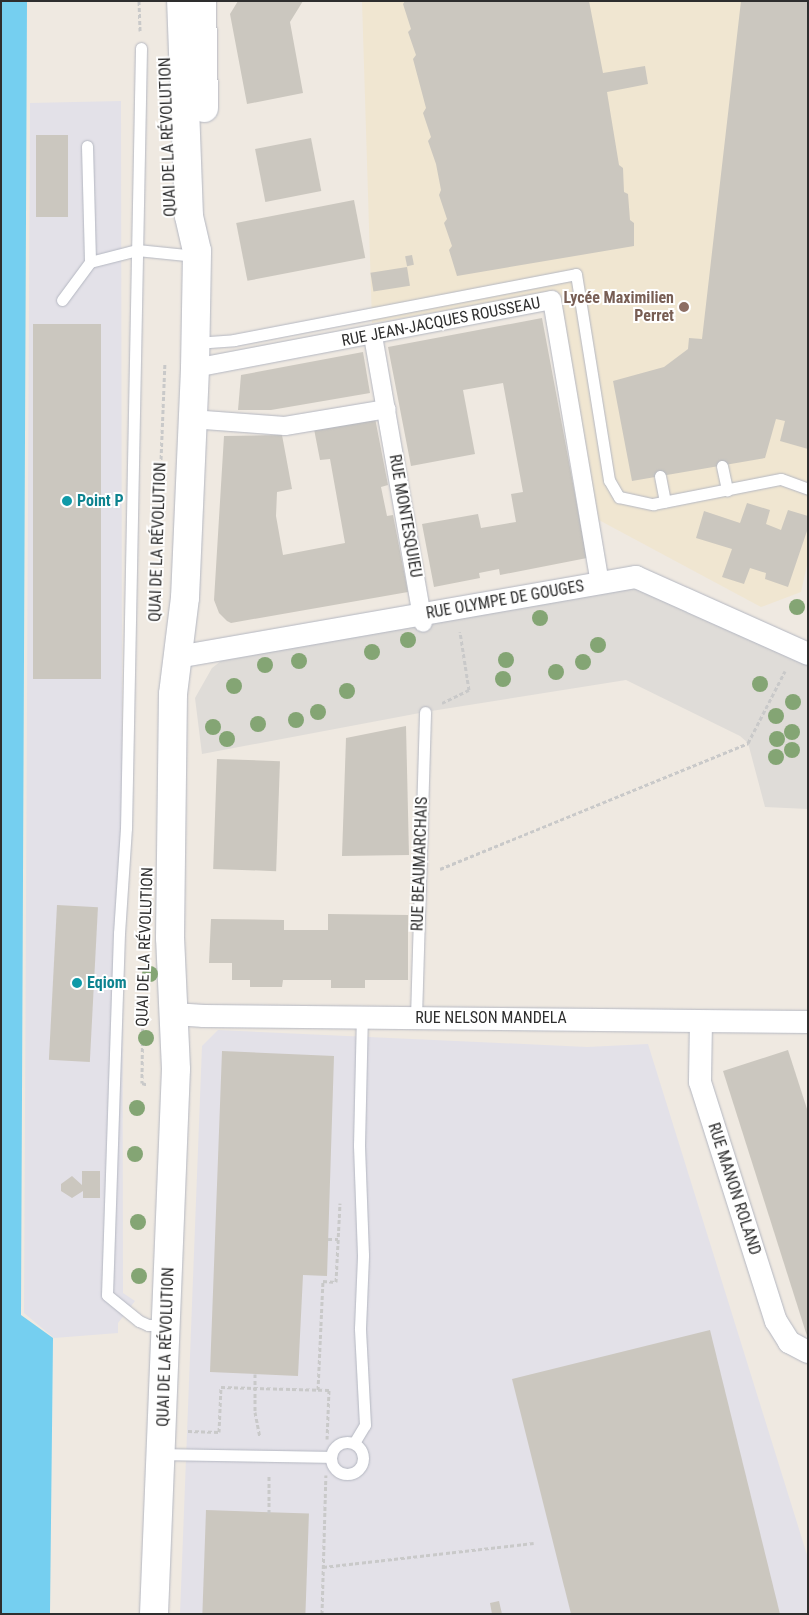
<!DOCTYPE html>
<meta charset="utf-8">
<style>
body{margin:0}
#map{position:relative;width:809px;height:1615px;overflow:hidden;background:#efe9e1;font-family:"Roboto Condensed",sans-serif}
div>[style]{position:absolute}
.industrial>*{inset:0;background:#e3e1e8}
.education>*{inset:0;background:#f0e6d1}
.plaza>*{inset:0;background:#dfdcd8}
.water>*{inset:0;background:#75cff0}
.building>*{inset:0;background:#cbc7bf;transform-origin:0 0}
.path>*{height:3px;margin-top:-1.5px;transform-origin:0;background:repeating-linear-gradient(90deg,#c9c9c9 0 4px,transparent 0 6.5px)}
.roads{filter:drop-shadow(0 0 1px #b4b7c1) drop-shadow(0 0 1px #b4b7c1)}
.service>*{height:11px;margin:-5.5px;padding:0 5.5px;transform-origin:5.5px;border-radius:5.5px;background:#fff}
.service>.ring{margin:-5.5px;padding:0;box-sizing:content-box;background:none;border:11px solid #fff;border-radius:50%}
.pedestrian>*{height:18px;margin:-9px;padding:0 9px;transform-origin:9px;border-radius:9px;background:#fff}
.minor>*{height:22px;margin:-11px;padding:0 11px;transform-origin:11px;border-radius:11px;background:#fff}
.secondary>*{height:28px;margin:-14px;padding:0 14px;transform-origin:14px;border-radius:14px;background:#fff}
.trees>*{width:16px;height:16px;margin:-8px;border-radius:50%;background:#84a574}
.dots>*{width:14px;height:14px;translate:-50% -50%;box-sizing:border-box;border:2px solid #fff;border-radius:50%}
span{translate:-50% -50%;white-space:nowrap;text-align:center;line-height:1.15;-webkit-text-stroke:4px #fff;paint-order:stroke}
.street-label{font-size:16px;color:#2e2e2e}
.education-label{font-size:16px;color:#785e54;font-weight:700}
.right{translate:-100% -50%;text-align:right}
.culture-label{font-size:16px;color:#0d838f;font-weight:700}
.left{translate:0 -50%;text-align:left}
.frame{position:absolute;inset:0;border:2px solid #2e2e2e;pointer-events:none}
</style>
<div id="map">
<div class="industrial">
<i style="clip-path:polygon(121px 101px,123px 1293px,135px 1301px,118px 1323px,118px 1333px,54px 1338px,24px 1313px,30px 103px)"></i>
<i style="clip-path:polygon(218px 1030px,587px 1047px,648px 1044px,808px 1558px,808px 1614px,180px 1614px,202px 1046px)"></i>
</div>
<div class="education">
<i style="clip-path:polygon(362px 1px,808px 1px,808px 561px,801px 592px,761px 607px,597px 519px,557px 291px,372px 323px)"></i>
</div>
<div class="plaza">
<i style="clip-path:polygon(629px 585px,808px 664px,808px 809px,765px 807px,748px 743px,740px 736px,626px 680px,425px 712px,202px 754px,195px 698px,212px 668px,221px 661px)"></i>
</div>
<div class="water">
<i style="clip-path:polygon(1px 1px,27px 1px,21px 1315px,53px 1338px,50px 1614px,1px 1614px)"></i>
</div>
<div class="building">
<i style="clip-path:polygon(238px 1px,303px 1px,290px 22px,303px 93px,247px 104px,230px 14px)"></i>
<i style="clip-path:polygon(405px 1px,589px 1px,603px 73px,645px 66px,648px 84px,607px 92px,619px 165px,623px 168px,624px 192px,628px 194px,630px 220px,634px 223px,634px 246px,457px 276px,449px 250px,452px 246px,444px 223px,447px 219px,439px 195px,441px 190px,436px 164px,428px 141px,431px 137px,423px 113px,426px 108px,413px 59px,416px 55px,408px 32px,411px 29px,403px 4px)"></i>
<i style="clip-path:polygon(741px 1px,808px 1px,808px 449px,780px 441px,785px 421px,776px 419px,765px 458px,632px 481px,613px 381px,664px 367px,688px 349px,689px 338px,702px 339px)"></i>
<i style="left:36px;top:135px;width:32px;height:82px"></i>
<i style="left:311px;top:138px;width:54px;height:57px;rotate:79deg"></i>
<i style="left:354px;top:200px;width:59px;height:120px;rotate:79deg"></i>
<i style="left:412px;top:255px;width:10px;height:7px;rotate:79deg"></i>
<i style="left:407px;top:267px;width:19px;height:37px;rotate:81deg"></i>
<i style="clip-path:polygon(542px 318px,587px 558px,500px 575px,499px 569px,479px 573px,480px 578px,434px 587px,422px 524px,478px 514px,481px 528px,516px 522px,511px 494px,523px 492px,503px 383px,463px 390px,475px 454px,411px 466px,388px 347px)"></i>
<i style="left:101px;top:324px;width:355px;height:68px;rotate:90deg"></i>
<i style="clip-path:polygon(363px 352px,370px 393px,271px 410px,238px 410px,241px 375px)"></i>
<i style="clip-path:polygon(375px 418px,388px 485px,381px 487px,387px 516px,393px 515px,408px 592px,231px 623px,227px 621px,219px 613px,214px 600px,224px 436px,282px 435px,292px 489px,277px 492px,276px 516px,283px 555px,345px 543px,330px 459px,320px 460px,314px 429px)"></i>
<i style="clip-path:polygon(747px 503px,770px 510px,766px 524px,781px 530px,788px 510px,808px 516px,808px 528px,788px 587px,765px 579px,766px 573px,750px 568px,744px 584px,722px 577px,732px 549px,696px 538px,704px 511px,740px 523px)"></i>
<i style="clip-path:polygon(406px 726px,409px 855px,342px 856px,346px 738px)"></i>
<i style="left:217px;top:759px;width:63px;height:110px;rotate:2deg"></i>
<i style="left:57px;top:905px;width:41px;height:155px;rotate:3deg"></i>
<i style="clip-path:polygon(328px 914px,408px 915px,408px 980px,365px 980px,365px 988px,331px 988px,331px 980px,283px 980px,282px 987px,250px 987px,250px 980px,232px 980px,232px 963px,209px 963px,211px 919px,284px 920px,284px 930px,328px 930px)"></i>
<i style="clip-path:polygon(788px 1050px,808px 1112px,807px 1336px,723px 1071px)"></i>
<i style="clip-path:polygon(222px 1051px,334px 1056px,327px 1276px,303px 1275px,298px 1376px,210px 1372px)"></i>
<i style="clip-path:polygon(82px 1171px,100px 1171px,100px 1198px,83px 1198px,83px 1191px,72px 1198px,61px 1191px,61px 1184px,72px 1176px,82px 1185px)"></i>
<i style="clip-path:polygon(710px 1330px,780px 1614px,571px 1614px,512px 1379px)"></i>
<i style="left:206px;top:1510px;width:103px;height:104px;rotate:2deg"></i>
<i style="clip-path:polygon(499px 1601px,502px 1614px,492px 1614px,490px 1603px)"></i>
</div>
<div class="path">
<i style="left:139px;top:1px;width:30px;rotate:88deg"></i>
<i style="left:160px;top:485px;width:123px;rotate:-87.7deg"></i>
<i style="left:442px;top:703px;width:30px;rotate:-26deg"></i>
<i style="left:469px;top:690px;width:59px;rotate:-98.8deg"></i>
<i style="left:440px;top:869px;width:333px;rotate:-22.2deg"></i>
<i style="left:748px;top:743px;width:81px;rotate:-62.8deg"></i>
<i style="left:143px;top:996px;width:87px;rotate:90.7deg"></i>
<i style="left:142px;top:1083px;width:6px;rotate:18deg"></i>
<i style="left:328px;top:1239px;width:10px"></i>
<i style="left:255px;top:1374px;width:38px;rotate:90deg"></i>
<i style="left:255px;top:1412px;width:25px;rotate:79deg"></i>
<i style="left:318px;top:1390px;width:109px;rotate:-87.4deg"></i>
<i style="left:323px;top:1281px;width:13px;rotate:4deg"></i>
<i style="left:336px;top:1282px;width:79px;rotate:-87.1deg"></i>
<i style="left:188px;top:1431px;width:31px;rotate:2deg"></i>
<i style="left:219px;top:1432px;width:45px;rotate:-87.5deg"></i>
<i style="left:221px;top:1387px;width:108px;rotate:1.6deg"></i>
<i style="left:329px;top:1390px;width:49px;rotate:92.3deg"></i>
<i style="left:269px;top:1513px;width:38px;rotate:-90deg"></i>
<i style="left:323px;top:1567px;width:212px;rotate:-6.5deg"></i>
<i style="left:322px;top:1614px;width:139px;rotate:-88.4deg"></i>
</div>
<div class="roads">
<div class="service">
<i style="left:141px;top:48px;width:780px;rotate:91.1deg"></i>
<i style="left:126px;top:828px;width:105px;rotate:93.8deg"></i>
<i style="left:119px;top:933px;width:362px;rotate:91.9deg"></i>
<i style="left:107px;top:1295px;width:41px;rotate:39.1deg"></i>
<i style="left:139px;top:1321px;width:10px;rotate:24deg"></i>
<i style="left:148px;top:1325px;width:19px"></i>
<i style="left:87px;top:146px;width:116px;rotate:88.5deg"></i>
<i style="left:62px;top:300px;width:47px;rotate:-53.6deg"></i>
<i style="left:90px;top:262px;width:49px;rotate:-14.3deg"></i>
<i style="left:137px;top:250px;width:59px;rotate:5.8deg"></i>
<i style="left:195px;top:343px;width:39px;rotate:-4deg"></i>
<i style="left:234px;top:340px;width:348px;rotate:-10.9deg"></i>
<i style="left:576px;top:274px;width:209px;rotate:80.9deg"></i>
<i style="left:609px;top:480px;width:20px;rotate:60deg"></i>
<i style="left:619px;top:497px;width:35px;rotate:12deg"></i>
<i style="left:653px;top:504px;width:130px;rotate:-11.1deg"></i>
<i style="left:781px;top:479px;width:29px;rotate:20deg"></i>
<i style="left:722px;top:466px;width:25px;rotate:78deg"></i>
<i style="left:660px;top:476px;width:26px;rotate:79deg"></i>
<i style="left:416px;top:1017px;width:305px;rotate:-88.3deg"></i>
<i class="ring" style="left:331px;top:1442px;width:21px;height:21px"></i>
<i style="left:354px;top:1443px;width:21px;rotate:-59deg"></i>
<i style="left:365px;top:1425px;width:97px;rotate:-93deg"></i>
<i style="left:360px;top:1328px;width:73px;rotate:-87.6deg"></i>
<i style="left:363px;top:1255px;width:110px;rotate:-92.1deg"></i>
<i style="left:359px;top:1145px;width:128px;rotate:-88.7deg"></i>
<i style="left:161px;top:1454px;width:170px;rotate:1deg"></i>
</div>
<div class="pedestrian">
<i style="left:373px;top:336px;width:291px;rotate:80.1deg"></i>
<i style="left:195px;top:368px;width:363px;rotate:-10.8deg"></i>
<i style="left:552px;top:300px;width:287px;rotate:80.4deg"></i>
<i style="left:191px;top:419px;width:94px;rotate:4.3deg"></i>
<i style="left:285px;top:426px;width:103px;rotate:-9.5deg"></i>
</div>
<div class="minor">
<i style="left:189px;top:655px;width:454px;rotate:-9.9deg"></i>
<i style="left:636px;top:577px;width:188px;rotate:24.1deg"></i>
<i style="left:174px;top:1014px;width:30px;rotate:4deg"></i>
<i style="left:204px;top:1016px;width:604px;rotate:0.57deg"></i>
<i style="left:701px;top:1022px;width:60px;rotate:91deg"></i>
<i style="left:700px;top:1082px;width:251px;rotate:72.4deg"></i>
<i style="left:776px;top:1321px;width:25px;rotate:58deg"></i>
<i style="left:789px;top:1342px;width:21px;rotate:28deg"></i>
</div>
<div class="secondary">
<i style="left:202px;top:1px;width:107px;rotate:88.9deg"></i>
<i style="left:154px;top:1614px;width:545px;rotate:-87.69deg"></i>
<i style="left:176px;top:1069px;width:131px;rotate:-92.6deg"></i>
<i style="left:170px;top:938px;width:244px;rotate:-89.3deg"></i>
<i style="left:173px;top:694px;width:97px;rotate:-82.9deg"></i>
<i style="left:185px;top:598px;width:230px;rotate:-87.5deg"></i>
<i style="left:195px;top:368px;width:117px;rotate:-89deg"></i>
<i style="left:197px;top:251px;width:36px;rotate:-103deg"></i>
<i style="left:189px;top:216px;width:215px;rotate:-92.1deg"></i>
</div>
</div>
<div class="trees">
<i style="left:797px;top:607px"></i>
<i style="left:540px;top:618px"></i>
<i style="left:408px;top:640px"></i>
<i style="left:598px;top:645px"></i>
<i style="left:372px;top:652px"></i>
<i style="left:506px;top:660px"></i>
<i style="left:299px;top:661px"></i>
<i style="left:583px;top:662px"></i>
<i style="left:265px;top:665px"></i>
<i style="left:556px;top:672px"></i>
<i style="left:503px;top:679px"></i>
<i style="left:760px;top:684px"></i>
<i style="left:234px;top:686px"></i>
<i style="left:347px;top:691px"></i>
<i style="left:793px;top:702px"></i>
<i style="left:318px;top:712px"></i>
<i style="left:776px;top:716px"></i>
<i style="left:296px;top:720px"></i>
<i style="left:258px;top:724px"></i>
<i style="left:213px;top:727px"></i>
<i style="left:792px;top:732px"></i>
<i style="left:227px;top:739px"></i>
<i style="left:777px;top:739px"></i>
<i style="left:792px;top:750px"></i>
<i style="left:776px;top:757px"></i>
<i style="left:150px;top:974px"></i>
<i style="left:146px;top:1038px"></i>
<i style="left:137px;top:1108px"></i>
<i style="left:135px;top:1154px"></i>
<i style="left:138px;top:1222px"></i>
<i style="left:139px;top:1276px"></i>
</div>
<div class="dots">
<i style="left:684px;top:307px;background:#8d6e63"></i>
<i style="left:67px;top:501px;background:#0f9aa8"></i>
<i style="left:77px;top:983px;background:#0f9aa8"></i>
</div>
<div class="street-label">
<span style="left:168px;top:137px;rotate:-92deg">QUAI DE LA RÉVOLUTION</span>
<span style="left:441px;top:322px;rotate:-11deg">RUE JEAN-JACQUES ROUSSEAU</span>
<span style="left:405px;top:516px;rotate:80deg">RUE MONTESQUIEU</span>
<span style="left:158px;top:542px;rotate:-88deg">QUAI DE LA RÉVOLUTION</span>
<span style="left:505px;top:600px;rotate:-10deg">RUE OLYMPE DE GOUGES</span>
<span style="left:420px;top:864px;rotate:-88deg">RUE BEAUMARCHAIS</span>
<span style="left:145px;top:947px;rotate:-88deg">QUAI DE LA RÉVOLUTION</span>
<span style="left:491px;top:1018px">RUE NELSON MANDELA</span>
<span style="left:734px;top:1189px;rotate:72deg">RUE MANON ROLAND</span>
<span style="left:166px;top:1347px;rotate:-88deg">QUAI DE LA RÉVOLUTION</span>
</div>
<div class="education-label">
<span class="right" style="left:674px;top:307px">Lycée Maximilien<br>Perret</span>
</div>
<div class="culture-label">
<span class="left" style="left:77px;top:501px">Point P</span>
<span class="left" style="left:87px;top:983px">Eqiom</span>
</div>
<div class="frame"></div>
</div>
